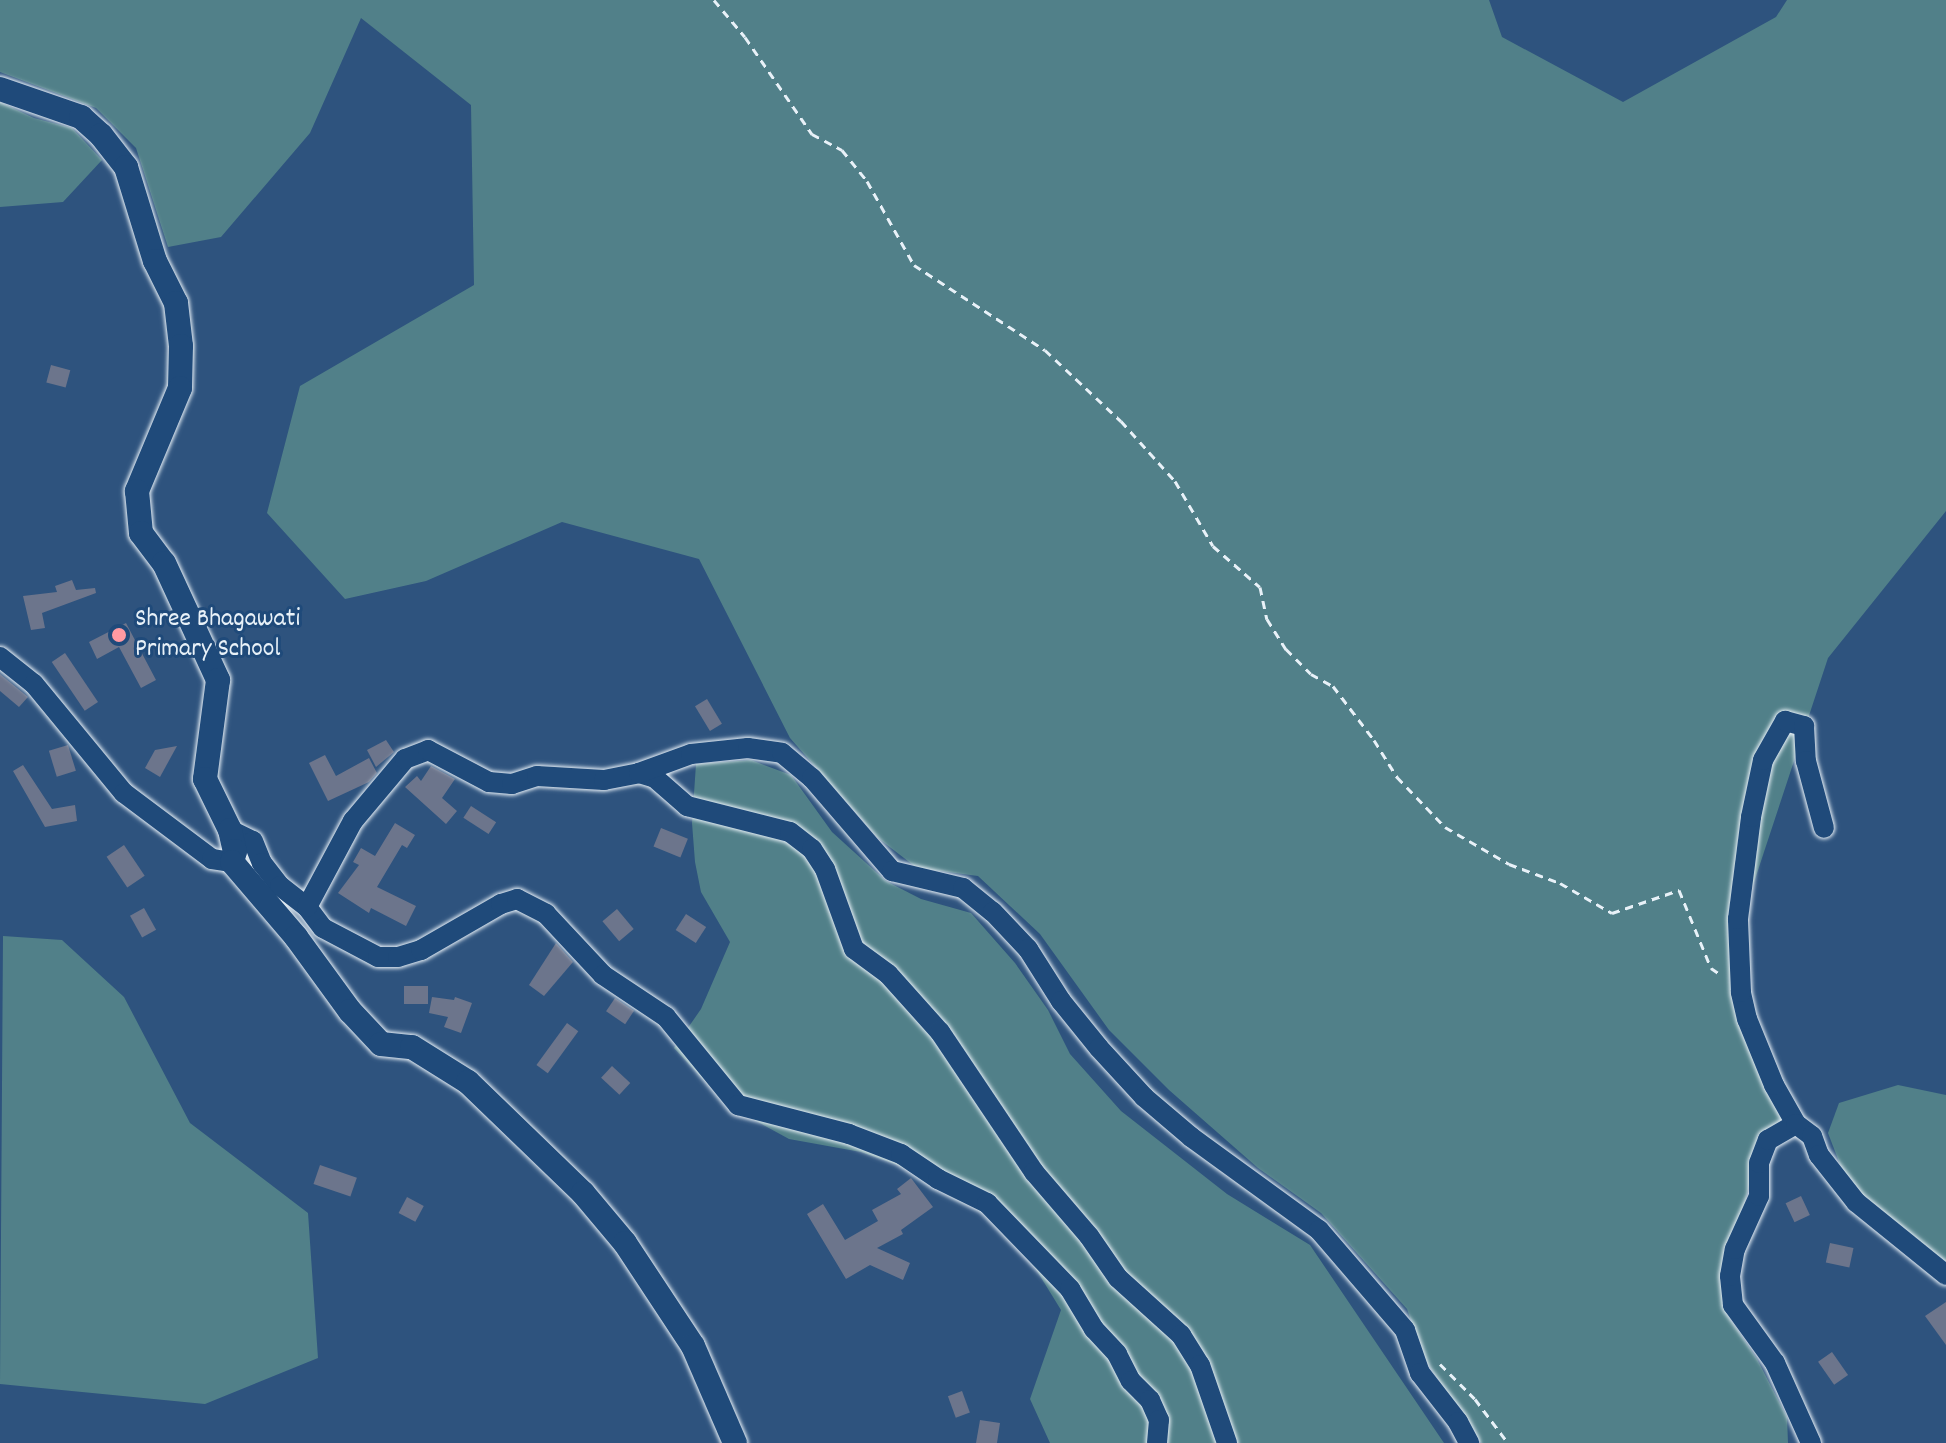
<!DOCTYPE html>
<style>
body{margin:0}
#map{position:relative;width:1946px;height:1443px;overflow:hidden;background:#2e537e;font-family:Dekko,sans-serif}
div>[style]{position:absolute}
.green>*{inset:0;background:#518089}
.building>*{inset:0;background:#6c758c;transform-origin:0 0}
.path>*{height:3px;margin-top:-1.5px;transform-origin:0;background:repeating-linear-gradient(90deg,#e8f1f8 0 8px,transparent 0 14px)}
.roads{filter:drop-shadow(0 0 2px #e8f1f8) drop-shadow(0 0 2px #e8f1f8)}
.minor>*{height:20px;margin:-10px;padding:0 10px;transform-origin:10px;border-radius:10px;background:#1f4a7a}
.tertiary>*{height:24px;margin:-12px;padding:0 12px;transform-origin:12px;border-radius:12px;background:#1f4a7a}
.dots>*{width:22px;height:22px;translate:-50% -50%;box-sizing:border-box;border:4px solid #1f4a7a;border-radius:50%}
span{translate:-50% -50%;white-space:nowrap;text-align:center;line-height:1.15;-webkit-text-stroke:6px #1f4a7a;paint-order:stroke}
.poi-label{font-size:26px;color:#e8f1f8}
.left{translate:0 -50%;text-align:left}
</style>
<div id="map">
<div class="green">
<i style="clip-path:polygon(0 0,1489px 0,1502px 37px,1623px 102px,1776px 17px,1787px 0,1946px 0,1946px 511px,1828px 658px,1731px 952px,1787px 1123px,1759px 1136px,1741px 1223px,1723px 1268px,1724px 1310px,1757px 1359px,1787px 1417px,1788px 1443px,1481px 1443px,1425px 1360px,1407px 1309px,1321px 1213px,1258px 1168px,1169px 1090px,1109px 1030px,1040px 934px,978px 876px,917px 868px,878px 838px,790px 738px,699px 559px,562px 522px,426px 581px,345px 599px,267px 513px,300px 386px,474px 285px,471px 105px,361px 18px,310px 133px,221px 237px,168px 247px,136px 148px,96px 108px,0 72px)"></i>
<i style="clip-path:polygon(0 102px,34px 118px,72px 128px,102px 160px,63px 202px,0 207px)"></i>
<i style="clip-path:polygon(751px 760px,791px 775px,832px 832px,886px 881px,921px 899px,971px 913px,1015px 963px,1048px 1010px,1070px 1054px,1121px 1111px,1227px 1194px,1310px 1245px,1444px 1443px,1050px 1443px,1030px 1399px,1061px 1310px,1013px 1232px,935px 1183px,895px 1164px,861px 1152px,789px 1139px,727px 1105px,674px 1048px,701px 1009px,730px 942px,701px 892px,695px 862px,692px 823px,696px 764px)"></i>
<i style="clip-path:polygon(3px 936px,62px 940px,124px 997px,190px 1123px,308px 1213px,318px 1358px,205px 1404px,0 1384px)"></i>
<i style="clip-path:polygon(1898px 1085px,1946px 1095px,1946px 1268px,1872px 1208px,1841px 1167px,1828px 1133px,1839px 1103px)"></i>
</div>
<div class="building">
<i style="left:51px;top:365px;width:20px;height:18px;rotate:15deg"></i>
<i style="clip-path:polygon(72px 580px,76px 590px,95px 588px,96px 593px,42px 613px,45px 628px,31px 630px,23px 596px,57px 592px,55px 586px)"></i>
<i style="clip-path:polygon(126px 623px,156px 680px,141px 688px,119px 647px,97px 659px,89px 642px)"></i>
<i style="left:65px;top:653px;width:59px;height:16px;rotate:56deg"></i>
<i style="clip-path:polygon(0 674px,28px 697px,19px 707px,0 691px)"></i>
<i style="left:707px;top:699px;width:29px;height:14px;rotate:59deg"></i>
<i style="clip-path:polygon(386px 740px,394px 752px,376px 767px,367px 750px)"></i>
<i style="left:68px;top:745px;width:27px;height:20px;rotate:73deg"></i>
<i style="clip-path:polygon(177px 746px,160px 777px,145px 768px,155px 750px)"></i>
<i style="clip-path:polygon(325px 755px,336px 776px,369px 758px,377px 773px,369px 782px,328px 801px,309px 763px)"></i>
<i style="clip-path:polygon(23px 765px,52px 809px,75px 805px,77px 821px,45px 827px,13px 771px)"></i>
<i style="clip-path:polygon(431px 766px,455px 779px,442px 798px,457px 811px,446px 824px,405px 787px,417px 776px,421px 781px)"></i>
<i style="left:471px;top:806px;width:30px;height:14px;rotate:33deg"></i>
<i style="clip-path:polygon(395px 823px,415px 835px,407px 848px,402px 845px,377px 887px,416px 906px,406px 926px,371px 908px,369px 913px,338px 893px,359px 865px,353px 862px,361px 848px,375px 856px)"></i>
<i style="left:661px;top:828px;width:29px;height:20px;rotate:22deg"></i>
<i style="left:124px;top:845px;width:37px;height:21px;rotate:56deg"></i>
<i style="left:144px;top:908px;width:25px;height:16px;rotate:61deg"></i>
<i style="left:617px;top:909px;width:26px;height:19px;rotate:50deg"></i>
<i style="left:686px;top:914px;width:24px;height:19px;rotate:33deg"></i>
<i style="clip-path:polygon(556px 943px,573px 962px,544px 996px,529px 985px)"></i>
<i style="left:404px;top:986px;width:24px;height:18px"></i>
<i style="clip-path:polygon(432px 997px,454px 1000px,455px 997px,472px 1003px,461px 1033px,444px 1027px,448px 1017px,429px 1013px)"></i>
<i style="left:615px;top:998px;width:23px;height:16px;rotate:34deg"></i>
<i style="left:567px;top:1023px;width:14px;height:52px;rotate:36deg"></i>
<i style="left:612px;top:1066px;width:25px;height:16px;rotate:43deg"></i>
<i style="left:320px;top:1165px;width:39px;height:20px;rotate:19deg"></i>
<i style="clip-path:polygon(911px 1178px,933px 1207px,901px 1230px,903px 1234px,877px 1248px,910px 1263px,903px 1280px,870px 1265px,846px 1279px,807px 1214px,823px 1204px,845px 1240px,878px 1221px,872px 1210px,901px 1194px,897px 1189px)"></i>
<i style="left:1801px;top:1196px;width:21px;height:17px;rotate:65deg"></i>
<i style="left:407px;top:1197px;width:19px;height:18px;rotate:28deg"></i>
<i style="left:1830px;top:1243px;width:24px;height:20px;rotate:12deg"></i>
<i style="clip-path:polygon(1946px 1302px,1946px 1345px,1925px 1316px)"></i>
<i style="left:1832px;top:1352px;width:28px;height:17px;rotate:55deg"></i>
<i style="left:962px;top:1391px;width:23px;height:15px;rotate:70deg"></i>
<i style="clip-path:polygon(980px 1420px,1000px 1423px,997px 1443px,976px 1443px)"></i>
</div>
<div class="path">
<i style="left:714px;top:0;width:48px;rotate:50deg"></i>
<i style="left:745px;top:37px;width:118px;rotate:55.4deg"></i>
<i style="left:812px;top:134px;width:34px;rotate:28deg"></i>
<i style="left:842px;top:150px;width:40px;rotate:51deg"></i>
<i style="left:867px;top:181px;width:96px;rotate:60.8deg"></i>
<i style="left:914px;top:265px;width:156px;rotate:33deg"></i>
<i style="left:1045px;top:350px;width:104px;rotate:43.1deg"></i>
<i style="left:1121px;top:421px;width:81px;rotate:48deg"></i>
<i style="left:1175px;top:481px;width:75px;rotate:59.7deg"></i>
<i style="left:1213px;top:546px;width:62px;rotate:41.1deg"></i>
<i style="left:1260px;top:587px;width:33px;rotate:78deg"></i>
<i style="left:1267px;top:619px;width:36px;rotate:58deg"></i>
<i style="left:1286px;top:649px;width:35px;rotate:45deg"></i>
<i style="left:1311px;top:674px;width:25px;rotate:29deg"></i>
<i style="left:1333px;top:686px;width:68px;rotate:52.8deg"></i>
<i style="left:1374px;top:740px;width:44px;rotate:58.1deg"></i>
<i style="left:1397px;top:777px;width:69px;rotate:46.2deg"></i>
<i style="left:1445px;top:827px;width:74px;rotate:30deg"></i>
<i style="left:1509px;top:864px;width:54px;rotate:20.4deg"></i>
<i style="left:1560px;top:883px;width:60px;rotate:30deg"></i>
<i style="left:1612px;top:913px;width:71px;rotate:-18.9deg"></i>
<i style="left:1679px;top:890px;width:84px;rotate:67.7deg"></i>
<i style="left:1711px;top:968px;width:11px;rotate:34deg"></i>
<i style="left:1440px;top:1364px;width:49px;rotate:45deg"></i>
<i style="left:1475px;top:1399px;width:55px;rotate:53.1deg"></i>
</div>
<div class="roads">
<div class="minor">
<i style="left:0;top:657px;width:43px;rotate:38.5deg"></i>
<i style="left:34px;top:684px;width:141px;rotate:50.5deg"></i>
<i style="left:124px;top:793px;width:110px;rotate:36.9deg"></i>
<i style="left:212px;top:859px;width:20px;rotate:9deg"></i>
<i style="left:639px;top:773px;width:17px;rotate:17deg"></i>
<i style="left:655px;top:778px;width:43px;rotate:41.2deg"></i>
<i style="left:687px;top:806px;width:106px;rotate:14.2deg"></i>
<i style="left:790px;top:832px;width:28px;rotate:38deg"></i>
<i style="left:812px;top:849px;width:24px;rotate:57deg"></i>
<i style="left:825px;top:869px;width:85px;rotate:70.1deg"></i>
<i style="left:854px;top:949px;width:42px;rotate:36.3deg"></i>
<i style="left:888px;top:974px;width:78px;rotate:48.1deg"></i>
<i style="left:940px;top:1032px;width:169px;rotate:56.1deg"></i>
<i style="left:1034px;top:1172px;width:84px;rotate:49.3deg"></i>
<i style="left:1089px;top:1236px;width:51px;rotate:55.4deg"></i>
<i style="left:1118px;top:1278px;width:85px;rotate:42.1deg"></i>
<i style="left:1181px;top:1335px;width:36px;rotate:58deg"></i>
<i style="left:1200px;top:1365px;width:83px;rotate:70.9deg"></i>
<i style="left:230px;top:830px;width:25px;rotate:26deg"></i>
<i style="left:253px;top:841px;width:24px;rotate:68deg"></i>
<i style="left:262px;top:863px;width:29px;rotate:52deg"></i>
<i style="left:280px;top:886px;width:34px;rotate:38deg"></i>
<i style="left:307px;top:907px;width:26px;rotate:53deg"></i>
<i style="left:323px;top:928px;width:62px;rotate:27.8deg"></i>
<i style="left:378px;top:957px;width:20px"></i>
<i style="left:398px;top:957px;width:24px;rotate:-17deg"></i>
<i style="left:421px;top:950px;width:92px;rotate:-29.9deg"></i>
<i style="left:501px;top:904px;width:17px;rotate:-17deg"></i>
<i style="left:517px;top:899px;width:33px;rotate:27deg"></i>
<i style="left:546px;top:914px;width:83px;rotate:46.9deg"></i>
<i style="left:603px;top:975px;width:76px;rotate:33.7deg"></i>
<i style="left:666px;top:1017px;width:114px;rotate:50.7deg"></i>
<i style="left:738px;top:1105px;width:115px;rotate:14.6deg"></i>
<i style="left:849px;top:1134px;width:56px;rotate:21deg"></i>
<i style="left:901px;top:1154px;width:45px;rotate:34deg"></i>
<i style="left:938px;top:1179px;width:55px;rotate:26.1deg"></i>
<i style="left:987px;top:1203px;width:120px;rotate:46deg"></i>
<i style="left:1070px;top:1289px;width:47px;rotate:59deg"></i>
<i style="left:1094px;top:1329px;width:34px;rotate:47deg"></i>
<i style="left:1117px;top:1354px;width:30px;rotate:63deg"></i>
<i style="left:1131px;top:1381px;width:27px;rotate:45deg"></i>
<i style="left:1150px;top:1400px;width:22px;rotate:66deg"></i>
<i style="left:1159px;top:1420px;width:23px;rotate:95deg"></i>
<i style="left:307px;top:907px;width:98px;rotate:-61.9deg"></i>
<i style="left:353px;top:821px;width:81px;rotate:-50deg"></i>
<i style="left:405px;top:759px;width:25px;rotate:-21deg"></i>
<i style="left:428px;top:750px;width:69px;rotate:27.7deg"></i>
<i style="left:489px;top:782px;width:23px;rotate:5deg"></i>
<i style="left:512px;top:784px;width:26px;rotate:-18deg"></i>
<i style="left:537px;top:776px;width:67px;rotate:3.4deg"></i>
<i style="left:604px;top:780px;width:36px;rotate:-11deg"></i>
<i style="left:639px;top:773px;width:55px;rotate:-20.1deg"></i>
<i style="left:691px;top:754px;width:57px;rotate:-6deg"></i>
<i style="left:748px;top:748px;width:34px;rotate:8deg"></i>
<i style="left:782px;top:753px;width:39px;rotate:40deg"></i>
<i style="left:812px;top:778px;width:123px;rotate:49.3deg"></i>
<i style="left:892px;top:871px;width:73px;rotate:13.5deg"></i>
<i style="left:963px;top:888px;width:38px;rotate:39deg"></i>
<i style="left:993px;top:912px;width:51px;rotate:46.6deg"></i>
<i style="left:1028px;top:949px;width:62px;rotate:57.6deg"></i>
<i style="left:1061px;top:1001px;width:60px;rotate:51deg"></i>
<i style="left:1099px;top:1048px;width:67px;rotate:47.4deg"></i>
<i style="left:1144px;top:1097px;width:62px;rotate:40.4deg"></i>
<i style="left:1191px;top:1137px;width:158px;rotate:36deg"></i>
<i style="left:1319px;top:1230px;width:132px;rotate:49.3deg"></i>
<i style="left:1405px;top:1330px;width:46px;rotate:70.8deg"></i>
<i style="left:1420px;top:1373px;width:62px;rotate:52.2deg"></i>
<i style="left:1458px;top:1422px;width:24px;rotate:62deg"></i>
<i style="left:1796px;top:1124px;width:45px;rotate:-119.4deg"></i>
<i style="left:1774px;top:1085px;width:71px;rotate:-112.2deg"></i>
<i style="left:1747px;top:1019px;width:28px;rotate:-103deg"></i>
<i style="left:1741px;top:992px;width:73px;rotate:-92.4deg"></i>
<i style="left:1738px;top:919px;width:103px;rotate:-82.7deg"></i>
<i style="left:1751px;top:817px;width:58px;rotate:-78.1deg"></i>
<i style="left:1763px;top:760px;width:45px;rotate:-60.6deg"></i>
<i style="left:1785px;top:721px;width:20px;rotate:15deg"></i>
<i style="left:1804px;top:726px;width:35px;rotate:87deg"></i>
<i style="left:1806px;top:761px;width:69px;rotate:75deg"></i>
<i style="left:1811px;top:1443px;width:88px;rotate:-114.2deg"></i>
<i style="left:1775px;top:1363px;width:72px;rotate:-125.9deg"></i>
<i style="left:1733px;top:1305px;width:29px;rotate:-96deg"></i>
<i style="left:1730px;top:1276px;width:27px;rotate:-80deg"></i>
<i style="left:1735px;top:1249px;width:58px;rotate:-65.6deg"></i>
<i style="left:1759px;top:1196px;width:33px;rotate:-90deg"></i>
<i style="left:1759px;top:1163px;width:25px;rotate:-69deg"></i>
<i style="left:1768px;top:1140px;width:32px;rotate:-30deg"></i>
<i style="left:1796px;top:1124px;width:20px;rotate:37deg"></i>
<i style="left:1812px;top:1136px;width:20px;rotate:70deg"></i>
<i style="left:1819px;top:1155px;width:60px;rotate:51.8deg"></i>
<i style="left:1856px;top:1202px;width:116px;rotate:39deg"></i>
</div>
<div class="tertiary">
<i style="left:0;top:89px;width:86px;rotate:19.1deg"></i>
<i style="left:81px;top:117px;width:27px;rotate:42deg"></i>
<i style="left:101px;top:135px;width:41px;rotate:52deg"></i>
<i style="left:126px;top:167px;width:98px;rotate:72.9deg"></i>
<i style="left:155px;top:261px;width:47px;rotate:63.4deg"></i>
<i style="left:176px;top:303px;width:43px;rotate:83.4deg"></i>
<i style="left:181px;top:346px;width:42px;rotate:91.4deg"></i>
<i style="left:180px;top:388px;width:112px;rotate:112.7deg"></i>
<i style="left:137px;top:491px;width:42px;rotate:84.6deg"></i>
<i style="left:141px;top:533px;width:38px;rotate:53deg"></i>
<i style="left:164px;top:563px;width:129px;rotate:65.2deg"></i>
<i style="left:218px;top:680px;width:100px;rotate:97.5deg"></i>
<i style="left:205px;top:779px;width:57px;rotate:63.9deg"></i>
<i style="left:230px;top:830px;width:22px;rotate:77deg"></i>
<i style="left:235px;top:851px;width:11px;rotate:105deg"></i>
<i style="left:232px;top:862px;width:99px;rotate:49.5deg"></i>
<i style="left:296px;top:937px;width:92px;rotate:53.9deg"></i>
<i style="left:350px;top:1011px;width:45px;rotate:46.8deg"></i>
<i style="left:381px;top:1044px;width:31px;rotate:6deg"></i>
<i style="left:412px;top:1047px;width:66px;rotate:32deg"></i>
<i style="left:468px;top:1082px;width:160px;rotate:44deg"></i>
<i style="left:583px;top:1193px;width:65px;rotate:50deg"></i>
<i style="left:625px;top:1243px;width:123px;rotate:56.6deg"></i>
<i style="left:693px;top:1346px;width:106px;rotate:66.6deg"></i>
</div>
</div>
<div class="dots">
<i style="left:119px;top:635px;background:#ff9aa2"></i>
</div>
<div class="poi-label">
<span class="left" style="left:135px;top:635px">Shree Bhagawati<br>Primary School</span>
</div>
</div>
